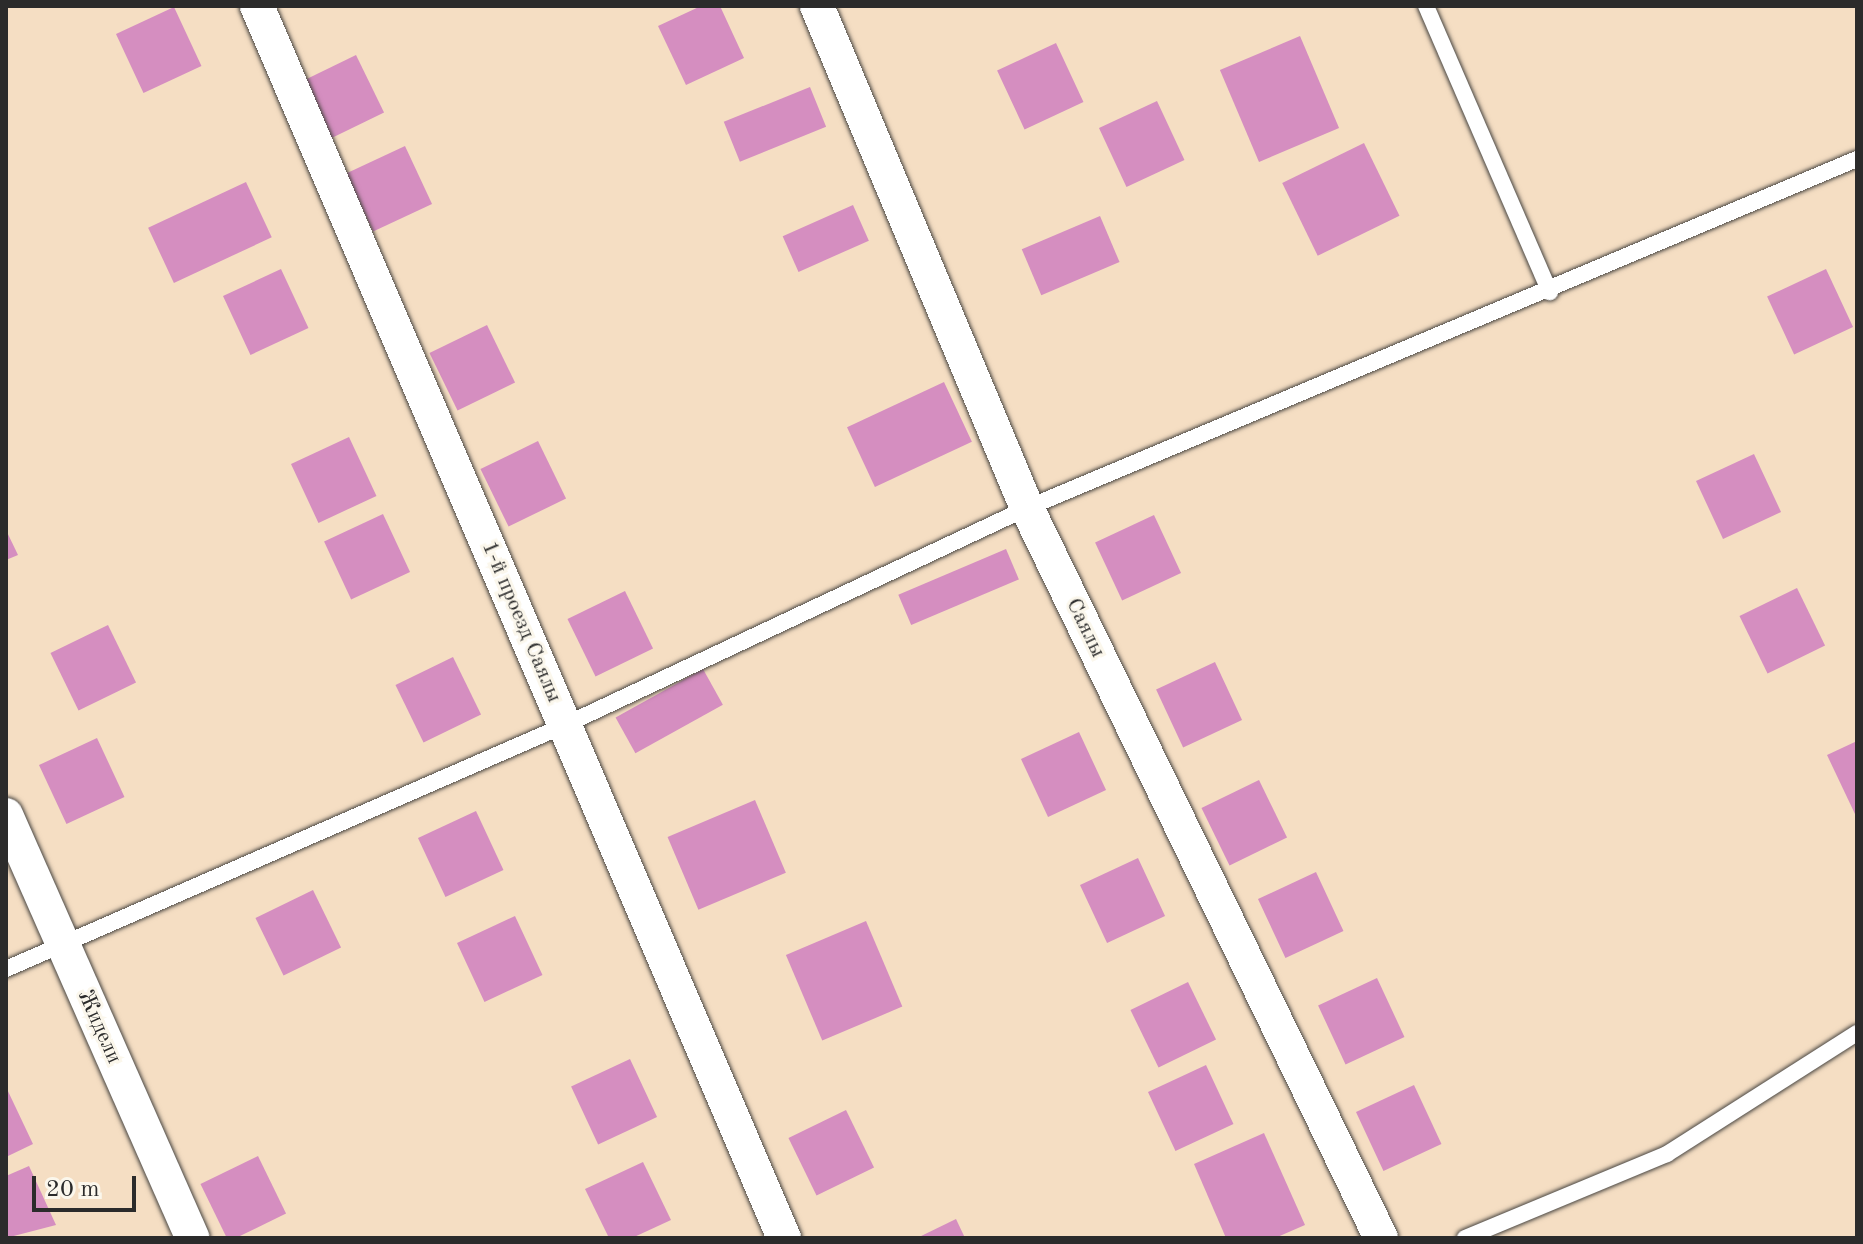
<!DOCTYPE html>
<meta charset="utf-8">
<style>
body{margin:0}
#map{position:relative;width:1863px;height:1244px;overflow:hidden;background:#f5dec3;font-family:"Old Standard TT",serif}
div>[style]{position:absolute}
.building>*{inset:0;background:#d58ec0;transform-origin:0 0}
.roads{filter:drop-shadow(0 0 2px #494642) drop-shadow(0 0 2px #494642)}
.service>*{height:16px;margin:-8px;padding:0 8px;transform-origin:8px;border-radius:8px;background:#fff}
.minor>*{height:34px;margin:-17px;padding:0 17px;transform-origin:17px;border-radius:17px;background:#fff}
span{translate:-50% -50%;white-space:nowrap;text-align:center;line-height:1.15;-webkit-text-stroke:6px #fbf7ec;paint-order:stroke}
.street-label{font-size:22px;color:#2b2b2b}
.frame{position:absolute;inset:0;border:8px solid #2b2b2b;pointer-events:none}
.scale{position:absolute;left:32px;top:1176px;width:104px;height:36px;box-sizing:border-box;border:4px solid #2b2b2b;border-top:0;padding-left:10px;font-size:24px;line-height:28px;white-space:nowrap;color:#2b2b2b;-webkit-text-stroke:6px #fbf7ec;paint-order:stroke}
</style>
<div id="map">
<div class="building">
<i style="clip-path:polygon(701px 6px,720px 6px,744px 58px,686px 85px,658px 26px)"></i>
<i style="left:174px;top:7px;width:65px;height:64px;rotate:65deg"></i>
<i style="left:1300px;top:36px;width:100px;height:87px;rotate:67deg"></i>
<i style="left:1056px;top:43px;width:65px;height:65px;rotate:65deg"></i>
<i style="left:356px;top:55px;width:64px;height:64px;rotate:64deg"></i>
<i style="left:810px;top:87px;width:43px;height:93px;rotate:68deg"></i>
<i style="left:1157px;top:101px;width:65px;height:64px;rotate:65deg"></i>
<i style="left:1364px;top:143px;width:81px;height:91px;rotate:64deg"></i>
<i style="left:405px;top:146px;width:64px;height:65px;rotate:65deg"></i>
<i style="left:246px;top:182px;width:61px;height:108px;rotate:65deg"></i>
<i style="left:853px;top:205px;width:39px;height:77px;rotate:66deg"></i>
<i style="left:1100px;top:216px;width:50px;height:85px;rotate:67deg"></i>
<i style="left:281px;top:269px;width:65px;height:64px;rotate:65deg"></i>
<i style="left:1826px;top:269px;width:64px;height:65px;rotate:65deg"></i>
<i style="left:487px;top:325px;width:64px;height:64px;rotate:64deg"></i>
<i style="left:944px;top:382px;width:66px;height:107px;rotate:65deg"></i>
<i style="left:349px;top:437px;width:65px;height:64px;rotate:65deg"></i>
<i style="left:538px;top:441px;width:64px;height:64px;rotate:64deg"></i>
<i style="left:1754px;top:454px;width:64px;height:64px;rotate:65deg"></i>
<i style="left:383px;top:514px;width:64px;height:65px;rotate:65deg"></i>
<i style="left:1154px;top:515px;width:64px;height:65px;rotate:65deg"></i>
<i style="clip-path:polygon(6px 530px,18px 555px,6px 560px)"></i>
<i style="left:1006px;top:549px;width:33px;height:117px;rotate:67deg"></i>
<i style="left:1797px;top:588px;width:64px;height:64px;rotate:64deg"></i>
<i style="left:625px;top:591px;width:64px;height:64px;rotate:64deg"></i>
<i style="left:108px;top:625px;width:64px;height:64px;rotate:64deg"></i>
<i style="left:453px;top:657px;width:64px;height:64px;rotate:64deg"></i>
<i style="left:1215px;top:662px;width:64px;height:65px;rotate:65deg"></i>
<i style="left:703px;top:669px;width:41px;height:100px;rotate:61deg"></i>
<i style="left:1079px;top:732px;width:64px;height:64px;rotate:65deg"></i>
<i style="left:97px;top:738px;width:65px;height:64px;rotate:65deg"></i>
<i style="clip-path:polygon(1857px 741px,1857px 813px,1855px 814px,1827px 755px)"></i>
<i style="left:1259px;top:780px;width:64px;height:64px;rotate:64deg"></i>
<i style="left:755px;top:800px;width:79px;height:95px;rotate:67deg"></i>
<i style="left:476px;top:811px;width:65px;height:64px;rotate:65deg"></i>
<i style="left:1138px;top:858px;width:64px;height:64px;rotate:65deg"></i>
<i style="left:1316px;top:872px;width:65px;height:64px;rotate:65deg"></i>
<i style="left:313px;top:890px;width:64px;height:64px;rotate:64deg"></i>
<i style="left:515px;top:916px;width:65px;height:64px;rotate:65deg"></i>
<i style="left:866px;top:921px;width:93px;height:87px;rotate:67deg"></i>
<i style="left:1377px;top:978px;width:65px;height:65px;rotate:65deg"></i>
<i style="left:1188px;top:982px;width:64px;height:64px;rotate:64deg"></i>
<i style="left:630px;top:1059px;width:64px;height:65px;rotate:65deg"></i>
<i style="left:1206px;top:1065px;width:65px;height:64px;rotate:65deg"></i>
<i style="left:1414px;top:1085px;width:65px;height:64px;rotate:65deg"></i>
<i style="clip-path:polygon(6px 1087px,33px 1144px,6px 1157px)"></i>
<i style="left:846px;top:1110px;width:64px;height:64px;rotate:64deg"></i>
<i style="clip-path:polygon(1264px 1133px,1305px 1225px,1275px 1238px,1226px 1238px,1194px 1164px)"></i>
<i style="left:258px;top:1156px;width:64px;height:64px;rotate:64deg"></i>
<i style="clip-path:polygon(643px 1162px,671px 1220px,632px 1238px,609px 1238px,585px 1189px)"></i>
<i style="clip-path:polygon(29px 1166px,56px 1225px,6px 1238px,6px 1176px)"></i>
<i style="clip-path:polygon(956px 1219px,965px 1238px,917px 1238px)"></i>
</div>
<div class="roads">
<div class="service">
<i style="left:1426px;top:6px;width:312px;rotate:66.6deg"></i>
<i style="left:6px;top:969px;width:610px;rotate:-23.58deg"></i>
<i style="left:565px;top:725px;width:510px;rotate:-25.16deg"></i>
<i style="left:1027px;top:508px;width:900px;rotate:-22.81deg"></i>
<i style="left:1465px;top:1238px;width:219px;rotate:-22.6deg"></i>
<i style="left:1667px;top:1154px;width:225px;rotate:-32.5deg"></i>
</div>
<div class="minor">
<i style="left:257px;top:6px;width:1340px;rotate:66.84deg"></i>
<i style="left:817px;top:6px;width:544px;rotate:67.3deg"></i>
<i style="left:1027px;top:508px;width:811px;rotate:64.13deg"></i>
<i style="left:6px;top:815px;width:462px;rotate:66.2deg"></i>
</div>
</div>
<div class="street-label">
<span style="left:521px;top:622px;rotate:67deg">1-й проезд Саялы</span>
<span style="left:1085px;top:628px;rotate:64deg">Саялы</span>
<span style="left:99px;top:1027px;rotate:66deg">Жидели</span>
</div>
<div class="frame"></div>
<div class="scale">20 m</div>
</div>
